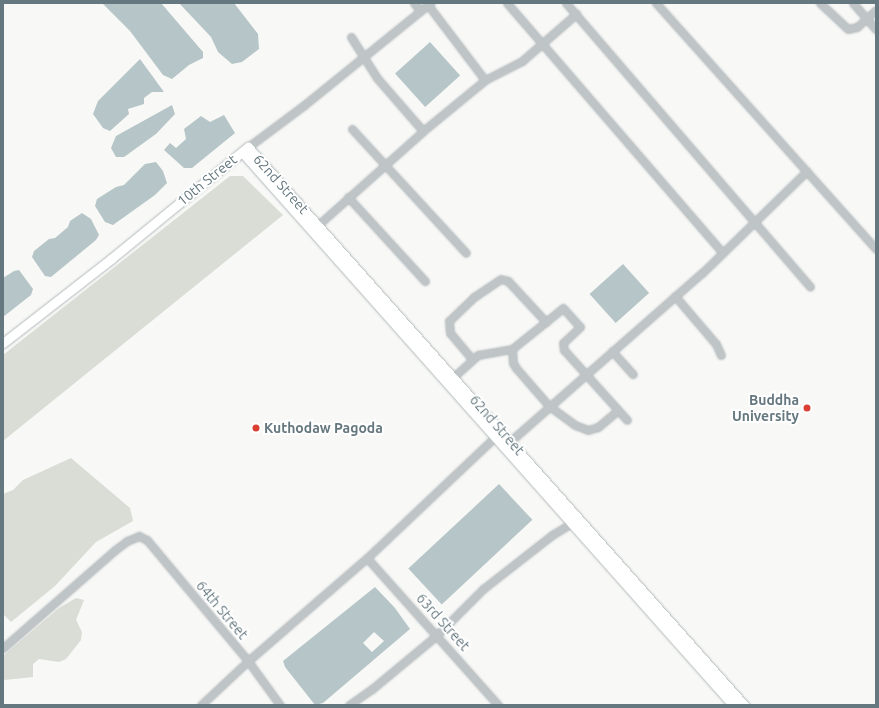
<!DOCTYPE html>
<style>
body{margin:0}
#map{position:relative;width:879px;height:708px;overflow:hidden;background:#f8f8f6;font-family:Ubuntu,sans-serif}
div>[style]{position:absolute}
.green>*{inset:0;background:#d9ddd5}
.water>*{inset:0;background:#b6c5c7;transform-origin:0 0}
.roads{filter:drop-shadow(0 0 1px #b2b9bc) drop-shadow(0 0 1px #b2b9bc)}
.street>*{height:7px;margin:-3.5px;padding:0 3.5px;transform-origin:3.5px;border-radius:3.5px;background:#bfc5c7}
.secondary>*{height:9px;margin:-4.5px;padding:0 4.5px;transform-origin:4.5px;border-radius:4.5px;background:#fff}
.dots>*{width:11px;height:11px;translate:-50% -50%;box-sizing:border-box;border:2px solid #fff;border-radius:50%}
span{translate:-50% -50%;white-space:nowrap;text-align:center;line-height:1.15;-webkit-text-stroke:4px #fff;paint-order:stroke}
.street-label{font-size:14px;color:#65787f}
.poi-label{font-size:14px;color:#65787f;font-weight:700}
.right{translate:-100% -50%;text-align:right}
.left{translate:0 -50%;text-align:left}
.frame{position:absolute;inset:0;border:4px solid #65787f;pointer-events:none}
</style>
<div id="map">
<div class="green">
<i style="clip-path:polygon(230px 176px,243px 176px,283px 215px,3px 441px,3px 355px)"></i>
<i style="clip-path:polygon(71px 458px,130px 508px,133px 521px,96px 542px,55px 586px,11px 622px,3px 614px,3px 494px,13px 490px,23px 480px)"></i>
<i style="clip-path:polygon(76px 598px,84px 600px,76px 620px,82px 632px,81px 640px,66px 659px,59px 662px,39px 659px,33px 664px,33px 677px,5px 680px,3px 679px,3px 656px,59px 608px)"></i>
</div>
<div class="water">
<i style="clip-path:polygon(102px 3px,161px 3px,203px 52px,203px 58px,189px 65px,172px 79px,163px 75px,130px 31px)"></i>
<i style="clip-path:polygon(179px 3px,234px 3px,258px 34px,259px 49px,242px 62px,232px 64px,218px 52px,211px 37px)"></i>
<i style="left:430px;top:42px;width:45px;height:47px;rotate:48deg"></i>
<i style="clip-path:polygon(140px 59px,164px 92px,152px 92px,144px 98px,144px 104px,128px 109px,129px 114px,110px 131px,103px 128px,93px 114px,98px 101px)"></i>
<i style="clip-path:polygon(172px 105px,175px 114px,156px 134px,124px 157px,116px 157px,111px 148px,116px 136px)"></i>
<i style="clip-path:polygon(224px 115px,235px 133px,192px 168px,184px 168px,164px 150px,170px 143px,176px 148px,186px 139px,184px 129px,201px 116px,210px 122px)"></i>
<i style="clip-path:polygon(156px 162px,163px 171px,167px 183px,155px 195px,113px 225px,105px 222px,95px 206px,97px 199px,116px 187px,124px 185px,145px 164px)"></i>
<i style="clip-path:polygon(82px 213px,91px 219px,99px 235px,96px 240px,51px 277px,45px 276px,32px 257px,34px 251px,49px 239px,55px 238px,68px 227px,70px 221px)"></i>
<i style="left:623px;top:264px;width:39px;height:45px;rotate:48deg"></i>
<i style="clip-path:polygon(19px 270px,33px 289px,31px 295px,3px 317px,3px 278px,14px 271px)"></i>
<i style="left:499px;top:484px;width:49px;height:124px;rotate:47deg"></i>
<i style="clip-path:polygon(evenodd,375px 587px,395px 608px,410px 629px,323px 703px,315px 705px,285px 667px,283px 661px,375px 587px,374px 632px,384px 641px,372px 652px,363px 643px,374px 632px)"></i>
</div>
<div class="roads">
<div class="street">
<i style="left:414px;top:3px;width:10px;rotate:53deg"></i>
<i style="left:507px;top:3px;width:330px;rotate:49.2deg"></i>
<i style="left:566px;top:3px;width:374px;rotate:49.3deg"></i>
<i style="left:656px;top:3px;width:330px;rotate:48.2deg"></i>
<i style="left:820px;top:3px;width:38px;rotate:43deg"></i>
<i style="left:848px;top:29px;width:9px;rotate:-13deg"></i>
<i style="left:857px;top:27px;width:25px;rotate:-42deg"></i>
<i style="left:853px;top:3px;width:35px;rotate:49deg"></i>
<i style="left:428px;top:5px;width:94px;rotate:52.8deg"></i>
<i style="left:351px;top:37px;width:49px;rotate:57.6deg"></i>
<i style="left:377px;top:78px;width:70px;rotate:49deg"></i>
<i style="left:352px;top:129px;width:168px;rotate:47.4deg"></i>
<i style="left:248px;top:147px;width:69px;rotate:-36.7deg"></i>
<i style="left:303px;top:106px;width:164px;rotate:-39deg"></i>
<i style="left:348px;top:197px;width:114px;rotate:47.5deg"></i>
<i style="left:318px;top:225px;width:141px;rotate:-41.8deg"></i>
<i style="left:423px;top:131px;width:80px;rotate:-39.4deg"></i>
<i style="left:485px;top:80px;width:42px;rotate:-27.2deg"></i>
<i style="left:522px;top:61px;width:72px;rotate:-41deg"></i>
<i style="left:675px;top:296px;width:63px;rotate:49.5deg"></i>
<i style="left:716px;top:344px;width:12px;rotate:66deg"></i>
<i style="left:512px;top:349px;width:14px;rotate:86deg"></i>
<i style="left:513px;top:363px;width:6px;rotate:59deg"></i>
<i style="left:516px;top:368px;width:50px;rotate:49deg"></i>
<i style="left:549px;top:406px;width:32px;rotate:36deg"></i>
<i style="left:575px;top:425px;width:14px;rotate:21deg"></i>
<i style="left:588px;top:430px;width:10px;rotate:-17deg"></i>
<i style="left:598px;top:427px;width:26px;rotate:-40deg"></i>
<i style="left:612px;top:351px;width:31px;rotate:48deg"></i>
<i style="left:472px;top:359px;width:34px;rotate:-130deg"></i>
<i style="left:450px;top:333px;width:12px;rotate:-95deg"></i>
<i style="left:449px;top:321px;width:35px;rotate:-44deg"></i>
<i style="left:474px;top:297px;width:32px;rotate:-34deg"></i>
<i style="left:501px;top:279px;width:7px;rotate:16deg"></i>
<i style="left:508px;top:281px;width:56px;rotate:47.2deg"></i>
<i style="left:449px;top:381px;width:39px;rotate:-42deg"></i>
<i style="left:478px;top:355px;width:35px;rotate:-10deg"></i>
<i style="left:512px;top:349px;width:65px;rotate:-38.8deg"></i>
<i style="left:563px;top:308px;width:25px;rotate:48deg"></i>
<i style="left:580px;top:327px;width:23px;rotate:137deg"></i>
<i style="left:563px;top:343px;width:7px;rotate:82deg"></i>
<i style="left:564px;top:350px;width:94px;rotate:48deg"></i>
<i style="left:506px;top:445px;width:261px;rotate:-41.3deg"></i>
<i style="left:702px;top:273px;width:146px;rotate:-44.2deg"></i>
<i style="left:367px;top:558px;width:197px;rotate:48.3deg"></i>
<i style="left:3px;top:648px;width:149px;rotate:-41.2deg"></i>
<i style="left:115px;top:550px;width:15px;rotate:-37deg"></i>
<i style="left:127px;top:541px;width:13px;rotate:-23deg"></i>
<i style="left:139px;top:536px;width:9px;rotate:27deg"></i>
<i style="left:147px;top:540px;width:158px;rotate:50.1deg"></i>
<i style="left:248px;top:661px;width:54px;rotate:54deg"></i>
<i style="left:201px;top:705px;width:64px;rotate:-43.1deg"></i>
<i style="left:248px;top:661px;width:157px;rotate:-40.9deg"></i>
<i style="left:367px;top:558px;width:176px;rotate:-43.4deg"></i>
<i style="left:349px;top:705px;width:28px;rotate:-35deg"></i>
<i style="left:372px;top:689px;width:85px;rotate:-39.7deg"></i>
<i style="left:437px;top:635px;width:65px;rotate:-45deg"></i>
<i style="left:483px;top:589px;width:88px;rotate:-38deg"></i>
<i style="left:552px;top:535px;width:27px;rotate:-31deg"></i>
</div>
<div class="secondary">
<i style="left:242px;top:152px;width:740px;rotate:48.4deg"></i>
<i style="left:3px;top:343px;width:137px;rotate:-37.9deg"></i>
<i style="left:111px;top:259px;width:177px;rotate:-39.3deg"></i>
<i style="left:248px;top:147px;width:747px;rotate:48.37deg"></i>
</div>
</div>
<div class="dots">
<i style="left:807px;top:408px;background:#da3f34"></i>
<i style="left:256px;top:428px;background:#da3f34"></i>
</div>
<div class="street-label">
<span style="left:207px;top:180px;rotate:-39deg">10th Street</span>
<span style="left:281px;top:184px;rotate:48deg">62nd Street</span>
<span style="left:497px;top:425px;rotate:49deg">62nd Street</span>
<span style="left:222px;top:610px;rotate:50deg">64th Street</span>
<span style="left:443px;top:622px;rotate:48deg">63rd Street</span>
</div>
<div class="poi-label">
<span class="right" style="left:799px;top:408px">Buddha<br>University</span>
<span class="left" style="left:264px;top:428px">Kuthodaw Pagoda</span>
</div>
<div class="frame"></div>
</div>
